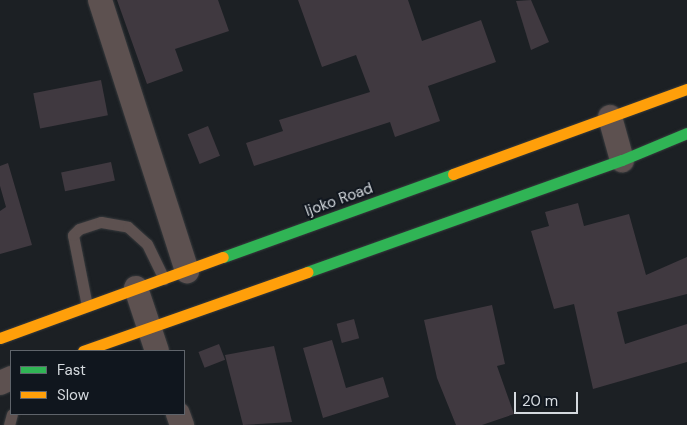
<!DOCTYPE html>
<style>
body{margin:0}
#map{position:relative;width:687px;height:425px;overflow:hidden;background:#1c2024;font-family:"DM Sans",sans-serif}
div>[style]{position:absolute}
.building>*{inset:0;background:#403940;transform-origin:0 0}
.roads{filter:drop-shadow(0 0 1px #373a3d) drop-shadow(0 0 1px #373a3d)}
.lane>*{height:11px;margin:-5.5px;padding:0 5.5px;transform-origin:5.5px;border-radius:5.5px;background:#5d5150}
.street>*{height:24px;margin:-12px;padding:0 12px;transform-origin:12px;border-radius:12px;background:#5d5150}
.fast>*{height:11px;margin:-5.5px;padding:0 5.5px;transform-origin:5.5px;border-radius:5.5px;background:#30b455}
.slow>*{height:11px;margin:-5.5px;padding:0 5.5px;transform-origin:5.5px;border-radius:5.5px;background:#ff9f0a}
span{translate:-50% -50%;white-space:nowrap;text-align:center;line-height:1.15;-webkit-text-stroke:4px #10161e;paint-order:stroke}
.street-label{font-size:15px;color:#d5dadf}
.legend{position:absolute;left:10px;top:350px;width:175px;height:65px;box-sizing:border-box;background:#10161e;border:1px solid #5f646b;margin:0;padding:6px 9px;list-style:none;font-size:15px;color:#d5dadf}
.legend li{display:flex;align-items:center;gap:10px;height:25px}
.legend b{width:25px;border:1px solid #5f646b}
.scale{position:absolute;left:514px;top:392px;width:64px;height:22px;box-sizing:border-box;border:2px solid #d5dadf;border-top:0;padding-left:6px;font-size:15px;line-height:18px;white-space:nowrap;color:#d5dadf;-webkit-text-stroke:4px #10161e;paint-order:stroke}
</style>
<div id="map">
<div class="building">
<i style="clip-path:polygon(117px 0,218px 0,229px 31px,175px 49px,183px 71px,147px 84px)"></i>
<i style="clip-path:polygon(298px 0,408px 0,422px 41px,481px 20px,496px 62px,428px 86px,440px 121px,395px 137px,390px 122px,254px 166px,246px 143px,283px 131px,279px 120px,370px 92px,356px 55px,322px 67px)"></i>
<i style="clip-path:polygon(531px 0,549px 42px,531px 50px,516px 1px)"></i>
<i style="left:101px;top:80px;width:36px;height:69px;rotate:79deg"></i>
<i style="left:208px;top:126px;width:32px;height:22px;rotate:68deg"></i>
<i style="left:111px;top:162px;width:19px;height:51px;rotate:78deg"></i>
<i style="clip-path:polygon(8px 163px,32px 245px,0 254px,0 211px,6px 207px,0 186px,0 166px)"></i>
<i style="clip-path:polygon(578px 203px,584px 226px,629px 214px,646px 275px,687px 257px,687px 294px,617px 312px,625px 344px,687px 324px,687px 362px,593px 389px,574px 304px,554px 309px,531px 231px,549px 226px,545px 212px)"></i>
<i style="clip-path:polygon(492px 305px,505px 364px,497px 366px,514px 414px,482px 425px,456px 425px,437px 378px,424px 320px)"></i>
<i style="left:354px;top:319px;width:20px;height:18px;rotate:75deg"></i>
<i style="clip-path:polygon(332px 340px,346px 388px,383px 377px,389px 397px,323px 418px,303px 348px)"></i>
<i style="left:219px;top:344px;width:17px;height:22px;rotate:69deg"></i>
<i style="clip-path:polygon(274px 346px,292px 422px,243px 425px,225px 355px)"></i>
</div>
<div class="roads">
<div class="lane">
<i style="left:87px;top:306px;width:72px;rotate:-101.2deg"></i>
<i style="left:73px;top:235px;width:8px;rotate:-45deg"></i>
<i style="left:79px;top:229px;width:23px;rotate:-18deg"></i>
<i style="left:101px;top:222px;width:27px;rotate:10deg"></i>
<i style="left:128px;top:227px;width:25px;rotate:42deg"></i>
<i style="left:147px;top:244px;width:39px;rotate:64deg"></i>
<i style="left:9px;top:425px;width:11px;rotate:-75deg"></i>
</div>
<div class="street">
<i style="left:100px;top:0;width:285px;rotate:72.2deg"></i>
<i style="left:610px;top:117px;width:45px;rotate:74.4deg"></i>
<i style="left:136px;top:288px;width:66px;rotate:71.6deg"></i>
<i style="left:0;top:383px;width:12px;rotate:-24deg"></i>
<i style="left:178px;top:414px;width:12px;rotate:70deg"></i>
</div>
<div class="fast">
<i style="left:223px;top:257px;width:245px;rotate:-19.8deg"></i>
<i style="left:307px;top:272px;width:334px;rotate:-19.6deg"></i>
<i style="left:622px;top:160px;width:70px;rotate:-22.6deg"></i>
</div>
<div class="slow">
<i style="left:453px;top:174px;width:249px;rotate:-20deg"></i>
<i style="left:0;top:338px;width:237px;rotate:-20deg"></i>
<i style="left:83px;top:351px;width:238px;rotate:-19.4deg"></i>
</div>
</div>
<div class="street-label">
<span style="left:339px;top:200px;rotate:-20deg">Ijoko Road</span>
</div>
<ul class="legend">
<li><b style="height:6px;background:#30b455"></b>Fast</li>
<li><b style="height:6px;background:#ff9f0a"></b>Slow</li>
</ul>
<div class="scale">20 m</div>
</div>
